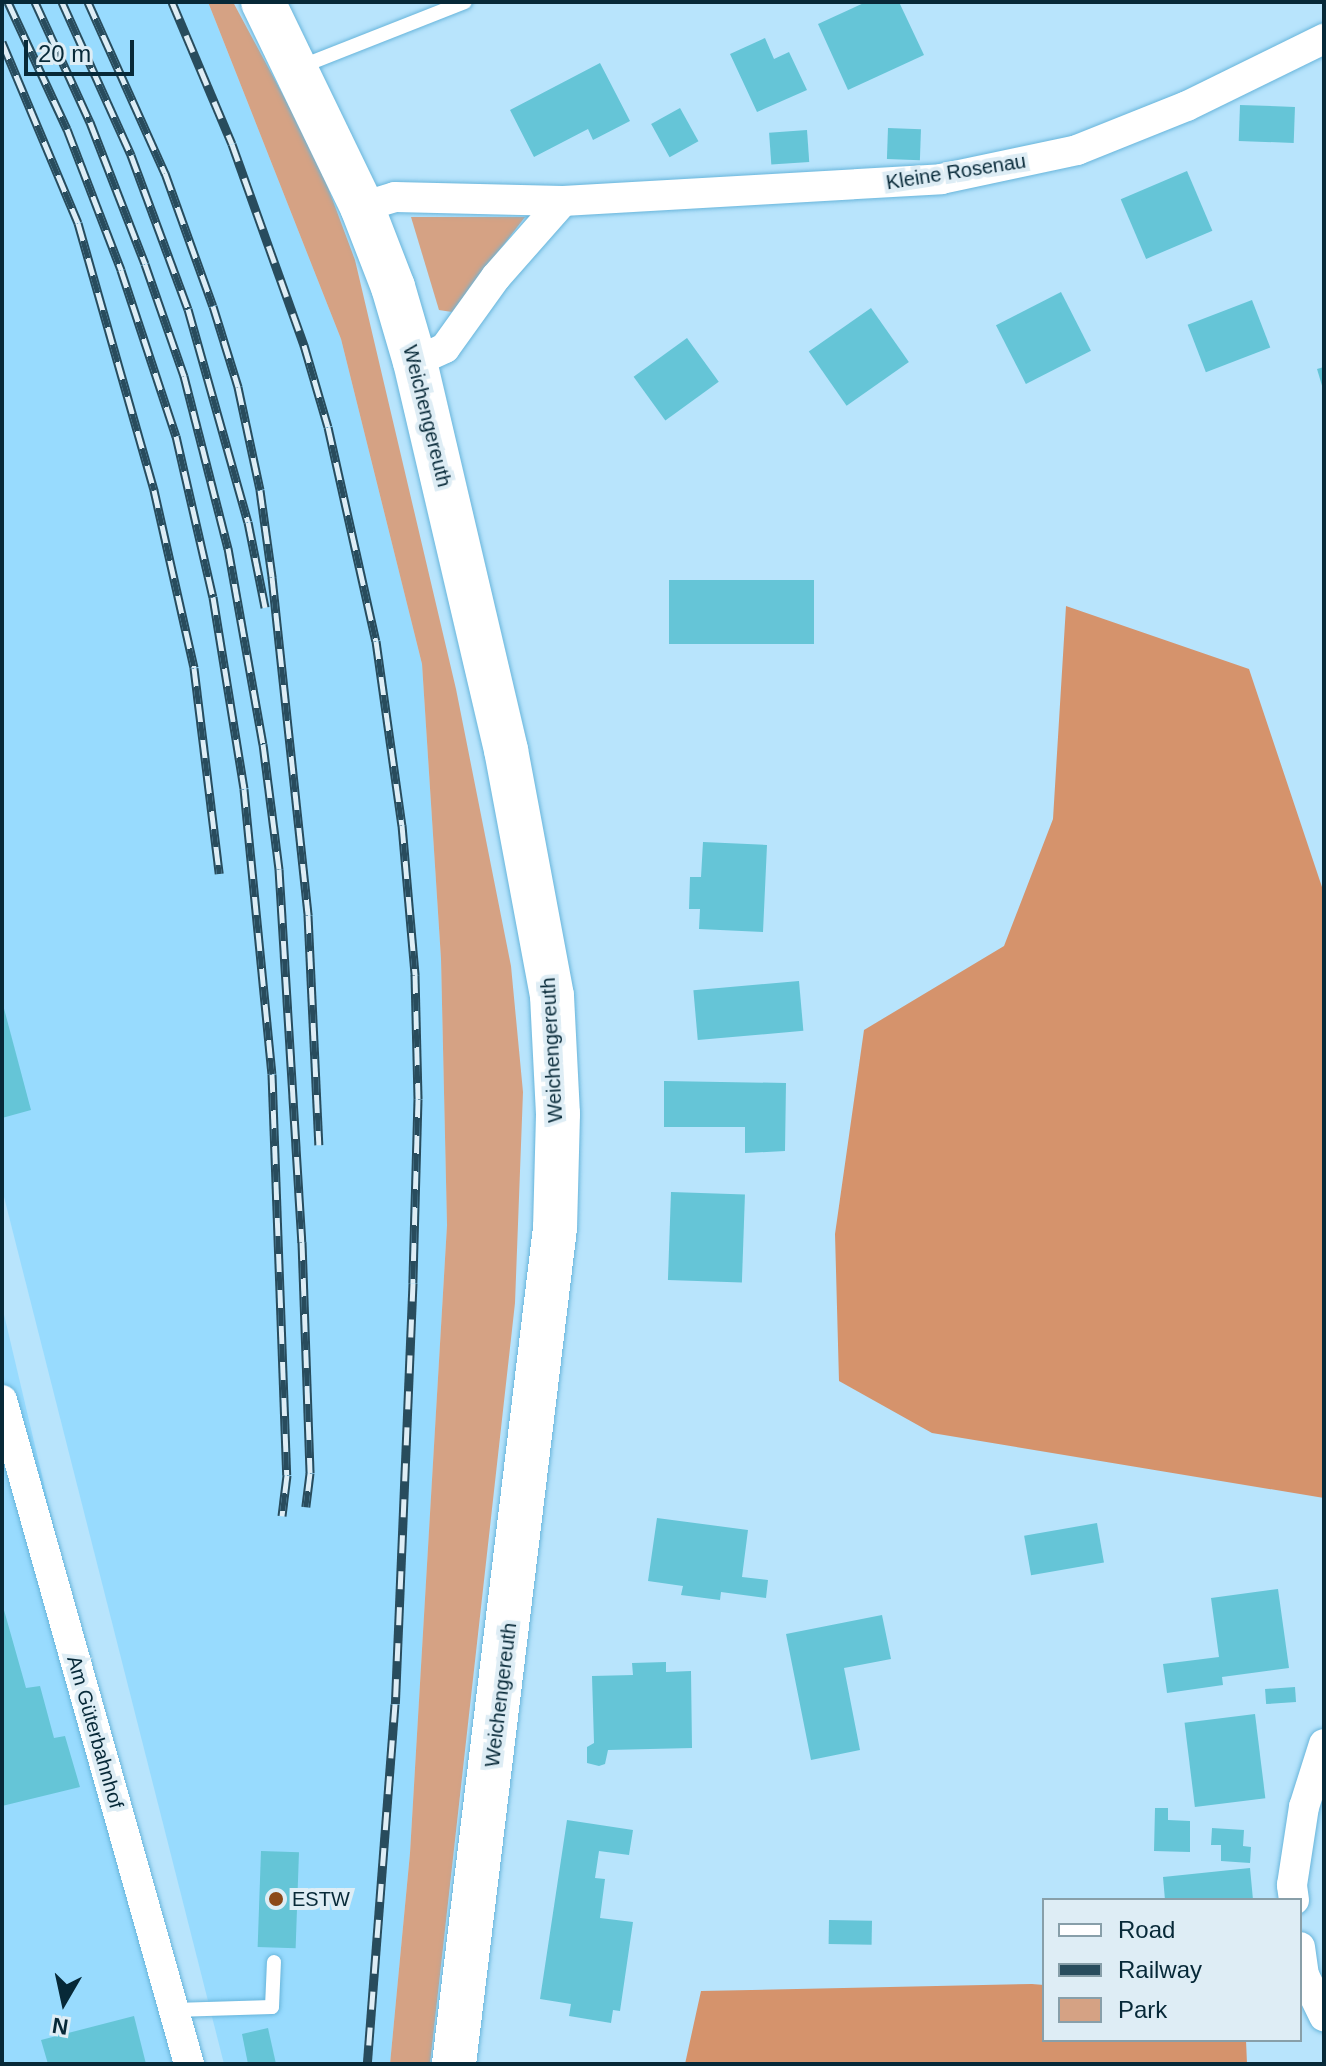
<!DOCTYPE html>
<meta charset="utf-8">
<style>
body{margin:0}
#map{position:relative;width:1326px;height:2066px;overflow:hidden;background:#b8e4fc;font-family:Arial,sans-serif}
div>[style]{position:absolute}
.built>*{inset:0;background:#98dbfe}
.green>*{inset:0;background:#d5a284}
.forest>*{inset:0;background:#d5936c}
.building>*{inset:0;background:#65c5d7;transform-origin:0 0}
.roads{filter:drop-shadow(0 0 2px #68b5db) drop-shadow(0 0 2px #68b5db)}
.service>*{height:14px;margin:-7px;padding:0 7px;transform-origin:7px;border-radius:7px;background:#fff}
.minor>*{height:30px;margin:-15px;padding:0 15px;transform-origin:15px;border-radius:15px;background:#fff}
.primary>*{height:44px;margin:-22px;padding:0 22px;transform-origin:22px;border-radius:22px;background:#fff}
.rail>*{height:9px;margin-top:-4.5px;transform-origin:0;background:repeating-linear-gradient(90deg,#deedf5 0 18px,#284c5d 0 36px);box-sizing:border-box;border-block:2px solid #284c5d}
.dots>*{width:22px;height:22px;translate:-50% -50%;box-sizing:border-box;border:4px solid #deedf5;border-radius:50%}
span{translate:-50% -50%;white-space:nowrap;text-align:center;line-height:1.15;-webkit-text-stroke:8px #deedf5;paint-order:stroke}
.street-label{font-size:20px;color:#072938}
.poi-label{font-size:20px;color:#072938}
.left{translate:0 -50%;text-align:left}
.frame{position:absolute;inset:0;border:4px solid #072938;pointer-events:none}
.legend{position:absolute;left:1042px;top:1898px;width:260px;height:144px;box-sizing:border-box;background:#deedf5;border:2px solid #889fa9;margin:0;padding:10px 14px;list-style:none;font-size:24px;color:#072938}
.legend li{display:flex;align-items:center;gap:16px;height:40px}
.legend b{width:40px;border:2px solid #889fa9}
.north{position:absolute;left:24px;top:1962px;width:80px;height:80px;-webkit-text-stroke:6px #deedf5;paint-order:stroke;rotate:189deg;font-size:22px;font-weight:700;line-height:32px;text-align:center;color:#072938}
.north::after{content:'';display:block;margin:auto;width:28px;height:36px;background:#072938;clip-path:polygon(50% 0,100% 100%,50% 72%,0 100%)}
.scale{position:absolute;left:24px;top:40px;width:110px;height:36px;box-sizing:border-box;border:4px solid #072938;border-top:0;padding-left:10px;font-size:24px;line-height:28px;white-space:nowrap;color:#072938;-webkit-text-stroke:6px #deedf5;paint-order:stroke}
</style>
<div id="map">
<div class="built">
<i style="clip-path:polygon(2px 2px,208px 2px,341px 339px,422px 664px,441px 959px,447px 1225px,410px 1853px,390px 2064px,224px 2064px,2px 1189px)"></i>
<i style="clip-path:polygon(2px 1306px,181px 2064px,2px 2064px)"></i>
</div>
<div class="green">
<i style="clip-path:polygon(208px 2px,233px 2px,317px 158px,355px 260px,456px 689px,511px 966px,523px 1092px,515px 1303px,430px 2064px,390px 2064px,410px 1853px,447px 1225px,441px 959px,422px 664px,341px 339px)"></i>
<i style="clip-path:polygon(411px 217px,525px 217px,452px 312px,439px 310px)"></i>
</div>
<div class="forest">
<i style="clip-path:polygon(1066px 606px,1249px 669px,1324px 893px,1324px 1498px,932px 1433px,839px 1381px,835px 1234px,864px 1030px,1004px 946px,1053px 819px)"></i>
<i style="clip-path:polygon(1032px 1984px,1044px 1985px,1044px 2040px,1246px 2040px,1247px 2064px,685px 2064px,701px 1991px)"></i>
</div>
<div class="building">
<i style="clip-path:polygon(866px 2px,899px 2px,924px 55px,848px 90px,818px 24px)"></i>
<i style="clip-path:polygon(765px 38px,774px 59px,789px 52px,807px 90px,757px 112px,730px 54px)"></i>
<i style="clip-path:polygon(600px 63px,630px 121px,593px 140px,588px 129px,534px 157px,510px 110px)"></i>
<i style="left:1240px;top:105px;width:55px;height:36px;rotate:2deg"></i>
<i style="left:680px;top:108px;width:38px;height:33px;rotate:61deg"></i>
<i style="left:888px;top:128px;width:33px;height:31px;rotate:2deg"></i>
<i style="left:807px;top:130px;width:32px;height:38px;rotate:86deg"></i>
<i style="left:1187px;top:171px;width:65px;height:72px;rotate:67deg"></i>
<i style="left:1061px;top:292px;width:66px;height:73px;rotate:63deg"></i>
<i style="left:1252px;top:300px;width:51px;height:69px;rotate:69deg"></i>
<i style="left:871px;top:308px;width:66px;height:76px;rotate:55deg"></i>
<i style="left:687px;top:338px;width:54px;height:66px;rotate:54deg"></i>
<i style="clip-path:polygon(1324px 367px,1324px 389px,1323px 389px,1317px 369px)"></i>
<i style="left:669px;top:580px;width:145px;height:64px"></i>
<i style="clip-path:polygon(703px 842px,767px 845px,763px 932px,699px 929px,700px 909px,689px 909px,690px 877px,701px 877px)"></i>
<i style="left:799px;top:981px;width:50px;height:106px;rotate:85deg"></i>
<i style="clip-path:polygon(2px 1001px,31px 1110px,2px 1118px)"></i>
<i style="clip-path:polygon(664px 1081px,786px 1083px,785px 1151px,745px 1153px,745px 1127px,664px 1127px)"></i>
<i style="left:671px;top:1192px;width:74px;height:88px;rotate:2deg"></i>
<i style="clip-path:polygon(657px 1518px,748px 1530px,742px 1577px,768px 1580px,766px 1598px,721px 1592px,720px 1600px,681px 1595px,683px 1586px,648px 1581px)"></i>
<i style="left:1097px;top:1523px;width:40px;height:74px;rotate:80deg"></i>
<i style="clip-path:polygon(1278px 1589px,1289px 1668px,1222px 1677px,1223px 1685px,1167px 1693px,1163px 1664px,1219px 1657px,1211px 1598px)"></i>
<i style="clip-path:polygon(2px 1603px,26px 1688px,40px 1686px,54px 1738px,65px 1736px,80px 1787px,2px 1806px)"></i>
<i style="clip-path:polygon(882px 1615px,891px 1659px,844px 1668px,860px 1750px,811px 1760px,786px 1634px)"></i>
<i style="clip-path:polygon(666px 1662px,666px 1672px,691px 1671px,692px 1748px,608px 1750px,605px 1764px,599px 1766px,587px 1763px,587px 1747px,594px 1743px,592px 1676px,633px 1675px,632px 1663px)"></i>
<i style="left:1295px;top:1687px;width:15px;height:30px;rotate:86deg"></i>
<i style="left:1255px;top:1714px;width:85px;height:71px;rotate:83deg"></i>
<i style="clip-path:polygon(1155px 1808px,1168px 1808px,1168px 1820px,1190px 1821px,1190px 1852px,1154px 1851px)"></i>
<i style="clip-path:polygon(567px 1820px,633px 1830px,629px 1855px,599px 1851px,595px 1878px,605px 1879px,600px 1918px,633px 1922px,620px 2011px,613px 2010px,611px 2023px,569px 2016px,571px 2004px,540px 1999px)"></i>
<i style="clip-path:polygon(1212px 1828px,1244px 1830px,1243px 1846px,1251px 1847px,1250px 1863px,1221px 1861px,1221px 1845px,1211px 1845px)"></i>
<i style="left:261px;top:1851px;width:38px;height:96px;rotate:2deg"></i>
<i style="clip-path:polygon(1250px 1868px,1253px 1900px,1165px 1900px,1163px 1877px)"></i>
<i style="left:829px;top:1920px;width:43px;height:24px;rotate:1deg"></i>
<i style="clip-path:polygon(134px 2016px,146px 2064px,48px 2064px,41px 2040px)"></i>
<i style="clip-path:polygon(268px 2028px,276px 2064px,248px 2064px,242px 2034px)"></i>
</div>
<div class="roads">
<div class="service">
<i style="left:300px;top:67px;width:177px;rotate:-21.5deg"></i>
<i style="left:174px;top:2010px;width:98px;rotate:-1.8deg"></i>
<i style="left:272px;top:2007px;width:45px;rotate:-87.5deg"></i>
</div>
<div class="minor">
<i style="left:362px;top:207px;width:34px;rotate:-17deg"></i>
<i style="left:395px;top:197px;width:168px;rotate:1.4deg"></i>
<i style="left:563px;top:201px;width:379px;rotate:-3.3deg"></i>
<i style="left:941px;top:179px;width:139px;rotate:-12deg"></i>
<i style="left:1077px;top:150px;width:118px;rotate:-21.8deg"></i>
<i style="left:1187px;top:106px;width:153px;rotate:-26.1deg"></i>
<i style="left:415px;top:362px;width:33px;rotate:-25deg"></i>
<i style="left:445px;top:348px;width:87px;rotate:-54.3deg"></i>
<i style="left:496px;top:277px;width:101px;rotate:-48.6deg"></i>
<i style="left:2px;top:1400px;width:690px;rotate:74.27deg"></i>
<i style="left:1294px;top:1900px;width:15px;rotate:-98deg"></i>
<i style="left:1292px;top:1885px;width:79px;rotate:-81.3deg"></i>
<i style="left:1304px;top:1807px;width:66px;rotate:-72.4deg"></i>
<i style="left:1300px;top:1947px;width:28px;rotate:82deg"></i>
<i style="left:1304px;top:1975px;width:46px;rotate:64deg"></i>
</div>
<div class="primary">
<i style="left:263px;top:2px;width:228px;rotate:64.2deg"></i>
<i style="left:362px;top:207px;width:86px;rotate:68.8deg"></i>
<i style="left:393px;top:287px;width:78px;rotate:73.7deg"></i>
<i style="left:415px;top:362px;width:399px;rotate:76.8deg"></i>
<i style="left:506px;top:750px;width:250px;rotate:79.4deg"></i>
<i style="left:552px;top:996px;width:118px;rotate:87.1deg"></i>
<i style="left:558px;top:1114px;width:114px;rotate:91.5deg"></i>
<i style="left:555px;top:1228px;width:842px;rotate:96.89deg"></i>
</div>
</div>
<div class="rail">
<i style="left:8px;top:2px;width:140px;rotate:65.1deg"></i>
<i style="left:67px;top:129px;width:151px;rotate:69deg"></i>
<i style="left:121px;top:270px;width:175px;rotate:71.7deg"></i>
<i style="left:176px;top:436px;width:165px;rotate:77.1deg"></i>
<i style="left:213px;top:597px;width:194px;rotate:80.8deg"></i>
<i style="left:244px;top:789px;width:286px;rotate:84.4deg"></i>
<i style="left:272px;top:1074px;width:401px;rotate:87.9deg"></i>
<i style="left:287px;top:1475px;width:41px;rotate:97deg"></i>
<i style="left:35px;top:2px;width:132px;rotate:65.4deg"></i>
<i style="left:90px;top:122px;width:152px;rotate:68.8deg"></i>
<i style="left:145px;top:264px;width:119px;rotate:70.8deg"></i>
<i style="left:184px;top:376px;width:178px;rotate:75.7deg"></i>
<i style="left:228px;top:548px;width:199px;rotate:79.9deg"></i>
<i style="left:263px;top:744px;width:126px;rotate:82.7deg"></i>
<i style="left:279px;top:869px;width:374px;rotate:86.5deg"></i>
<i style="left:302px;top:1242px;width:231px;rotate:88deg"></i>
<i style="left:310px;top:1473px;width:34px;rotate:97deg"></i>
<i style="left:62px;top:2px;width:168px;rotate:65.7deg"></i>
<i style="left:131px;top:155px;width:164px;rotate:69.7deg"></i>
<i style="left:188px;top:309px;width:221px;rotate:74.3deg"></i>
<i style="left:248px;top:522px;width:87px;rotate:78.7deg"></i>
<i style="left:88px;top:2px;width:188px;rotate:65.8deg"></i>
<i style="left:165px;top:173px;width:141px;rotate:70.2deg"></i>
<i style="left:213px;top:306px;width:85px;rotate:72.8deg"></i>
<i style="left:238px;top:387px;width:105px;rotate:77.9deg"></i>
<i style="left:260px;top:490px;width:88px;rotate:82.1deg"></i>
<i style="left:272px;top:577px;width:340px;rotate:83.9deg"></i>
<i style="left:308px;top:915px;width:230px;rotate:87.3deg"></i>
<i style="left:172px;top:2px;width:154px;rotate:67.1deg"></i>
<i style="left:232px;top:144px;width:214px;rotate:70.3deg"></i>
<i style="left:304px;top:345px;width:85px;rotate:73.7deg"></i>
<i style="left:328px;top:427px;width:219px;rotate:77.4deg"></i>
<i style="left:376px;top:641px;width:186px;rotate:82deg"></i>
<i style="left:402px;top:825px;width:151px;rotate:85deg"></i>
<i style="left:415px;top:975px;width:124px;rotate:88.6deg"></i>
<i style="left:418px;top:1099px;width:184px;rotate:91.6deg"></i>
<i style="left:413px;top:1283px;width:421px;rotate:92.4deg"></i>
<i style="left:395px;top:1704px;width:361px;rotate:94.4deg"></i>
<i style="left:2px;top:42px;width:196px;rotate:67.2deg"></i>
<i style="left:78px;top:223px;width:278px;rotate:74.1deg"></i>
<i style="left:154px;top:490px;width:182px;rotate:77.3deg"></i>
<i style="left:194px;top:668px;width:207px;rotate:83deg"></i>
</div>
<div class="dots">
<i style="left:276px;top:1899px;background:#8c4919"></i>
</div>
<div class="street-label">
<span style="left:956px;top:172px;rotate:-9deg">Kleine Rosenau</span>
<span style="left:427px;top:416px;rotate:76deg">Weichengereuth</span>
<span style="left:552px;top:1050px;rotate:-93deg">Weichengereuth</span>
<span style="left:501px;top:1695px;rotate:-83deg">Weichengereuth</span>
<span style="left:95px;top:1732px;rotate:74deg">Am Güterbahnhof</span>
</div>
<div class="poi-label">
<span class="left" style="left:292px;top:1899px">ESTW</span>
</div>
<div class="frame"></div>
<ul class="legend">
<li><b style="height:10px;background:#fff"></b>Road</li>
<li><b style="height:10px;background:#284c5d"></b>Railway</li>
<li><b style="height:22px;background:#d5a284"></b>Park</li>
</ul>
<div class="north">N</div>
<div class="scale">20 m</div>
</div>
